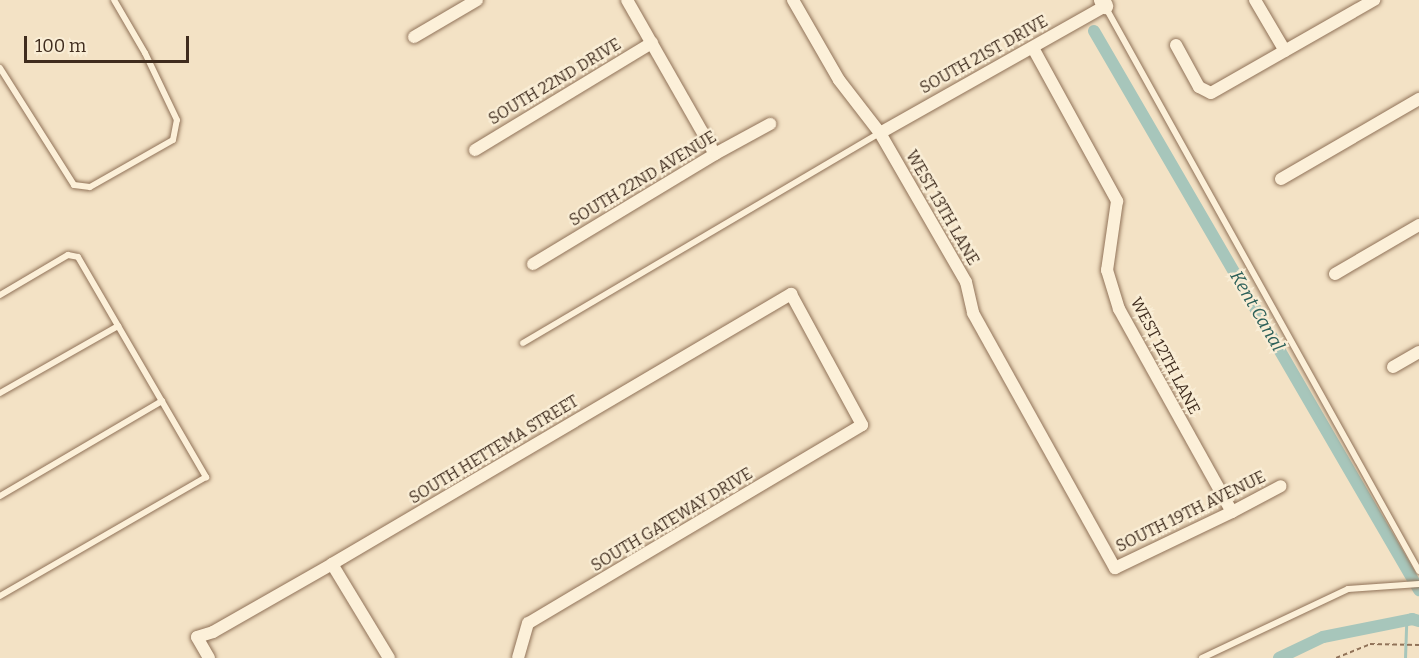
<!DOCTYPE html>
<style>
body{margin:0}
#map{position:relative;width:1419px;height:658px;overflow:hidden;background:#f3e2c5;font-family:Bitter,serif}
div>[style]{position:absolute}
.stream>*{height:3px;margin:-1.5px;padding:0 1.5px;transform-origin:1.5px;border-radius:1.5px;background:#a7c6bb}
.canal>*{height:12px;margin:-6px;padding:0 6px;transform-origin:6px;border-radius:6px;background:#a7c6bb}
.path>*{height:2px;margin-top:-1px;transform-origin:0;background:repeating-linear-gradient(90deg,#907258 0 4.5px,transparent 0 7.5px)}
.roads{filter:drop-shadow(0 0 2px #907258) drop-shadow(0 0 2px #907258)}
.service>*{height:6px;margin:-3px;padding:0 3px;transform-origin:3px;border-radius:3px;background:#fcf0d9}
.minor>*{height:12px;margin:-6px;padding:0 6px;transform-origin:6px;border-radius:6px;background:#fcf0d9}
.tertiary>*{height:16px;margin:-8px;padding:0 8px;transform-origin:8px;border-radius:8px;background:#fcf0d9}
span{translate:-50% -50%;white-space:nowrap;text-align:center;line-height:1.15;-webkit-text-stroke:4.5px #f9edd5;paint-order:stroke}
.street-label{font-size:16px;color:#3f2c1e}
.water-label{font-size:18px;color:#2c6059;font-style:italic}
.scale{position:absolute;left:24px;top:36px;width:165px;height:27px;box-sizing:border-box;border:3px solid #3f2c1e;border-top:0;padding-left:8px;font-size:18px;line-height:21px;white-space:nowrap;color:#3f2c1e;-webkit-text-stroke:4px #f9edd5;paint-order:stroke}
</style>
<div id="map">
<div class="stream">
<i style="left:1405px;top:658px;width:38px;rotate:-88deg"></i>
</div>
<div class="canal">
<i style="left:1094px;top:31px;width:647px;rotate:59.83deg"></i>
<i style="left:1279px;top:658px;width:49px;rotate:-25.5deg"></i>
<i style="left:1323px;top:637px;width:91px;rotate:-11.4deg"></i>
<i style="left:1412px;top:619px;width:7px;rotate:16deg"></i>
</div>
<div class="path">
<i style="left:1336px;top:658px;width:37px;rotate:-22deg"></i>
<i style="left:1370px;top:644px;width:49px;rotate:1.2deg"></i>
</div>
<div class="roads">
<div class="service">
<i style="left:1106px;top:8px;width:644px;rotate:60.93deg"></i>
<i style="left:0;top:68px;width:138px;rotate:57.7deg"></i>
<i style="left:74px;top:185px;width:16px;rotate:7deg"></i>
<i style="left:90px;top:187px;width:95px;rotate:-29.5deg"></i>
<i style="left:173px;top:140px;width:20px;rotate:-79deg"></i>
<i style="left:177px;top:120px;width:74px;rotate:-115.5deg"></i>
<i style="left:145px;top:53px;width:61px;rotate:-120.3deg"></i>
<i style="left:0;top:295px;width:79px;rotate:-30.5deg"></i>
<i style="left:68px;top:255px;width:10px;rotate:11deg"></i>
<i style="left:78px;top:257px;width:255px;rotate:59.8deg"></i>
<i style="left:206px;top:477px;width:238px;rotate:150deg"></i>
<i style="left:523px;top:343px;width:413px;rotate:-30.5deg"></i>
<i style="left:0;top:393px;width:136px;rotate:-29.6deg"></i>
<i style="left:0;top:496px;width:188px;rotate:-30.4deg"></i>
<i style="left:1202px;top:658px;width:161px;rotate:-25.3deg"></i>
<i style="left:1348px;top:589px;width:71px;rotate:-4deg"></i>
</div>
<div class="minor">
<i style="left:627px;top:0;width:177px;rotate:60.3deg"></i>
<i style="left:793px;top:0;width:92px;rotate:60.1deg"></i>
<i style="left:839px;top:80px;width:67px;rotate:52.3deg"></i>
<i style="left:880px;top:133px;width:172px;rotate:60deg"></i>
<i style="left:966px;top:282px;width:32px;rotate:77deg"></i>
<i style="left:973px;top:313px;width:292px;rotate:60.9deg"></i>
<i style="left:1115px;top:568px;width:130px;rotate:-25.6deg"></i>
<i style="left:1232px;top:512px;width:55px;rotate:-28deg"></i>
<i style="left:1255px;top:0;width:59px;rotate:59.5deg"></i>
<i style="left:414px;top:37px;width:73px;rotate:-30.4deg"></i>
<i style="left:1176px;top:45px;width:48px;rotate:61.3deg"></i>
<i style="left:1199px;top:87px;width:13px;rotate:27deg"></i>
<i style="left:1211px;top:93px;width:188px;rotate:-29.7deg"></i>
<i style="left:1033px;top:48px;width:175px;rotate:61.2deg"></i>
<i style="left:1117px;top:201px;width:70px;rotate:98.2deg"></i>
<i style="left:1107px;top:270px;width:41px;rotate:72.9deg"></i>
<i style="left:1119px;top:309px;width:232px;rotate:60.9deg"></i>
<i style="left:880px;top:133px;width:258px;rotate:-29.4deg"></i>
<i style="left:475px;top:150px;width:207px;rotate:-31.2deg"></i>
<i style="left:1281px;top:179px;width:160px;rotate:-30.1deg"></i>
<i style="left:533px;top:264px;width:213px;rotate:-31.1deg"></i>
<i style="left:715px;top:154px;width:63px;rotate:-28.6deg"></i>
<i style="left:1335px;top:274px;width:97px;rotate:-30.3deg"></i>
<i style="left:1393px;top:367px;width:30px;rotate:-30deg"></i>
<i style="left:332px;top:564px;width:110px;rotate:58.8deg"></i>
<i style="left:209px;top:658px;width:24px;rotate:-120deg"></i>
<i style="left:197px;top:637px;width:17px;rotate:-17deg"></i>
<i style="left:213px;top:632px;width:137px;rotate:-29.7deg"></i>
<i style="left:332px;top:564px;width:533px;rotate:-30.47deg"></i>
<i style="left:791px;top:294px;width:149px;rotate:61.5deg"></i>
<i style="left:862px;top:425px;width:388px;rotate:149.3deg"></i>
<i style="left:528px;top:623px;width:36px;rotate:106deg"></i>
</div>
<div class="tertiary">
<i style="left:1102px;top:0;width:7px;rotate:63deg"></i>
</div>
</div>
<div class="street-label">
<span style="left:984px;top:55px;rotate:-29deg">SOUTH 21ST DRIVE</span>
<span style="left:555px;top:82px;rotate:-31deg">SOUTH 22ND DRIVE</span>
<span style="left:643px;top:179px;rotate:-31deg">SOUTH 22ND AVENUE</span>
<span style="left:942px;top:208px;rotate:60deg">WEST 13TH LANE</span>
<span style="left:1165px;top:356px;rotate:62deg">WEST 12TH LANE</span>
<span style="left:494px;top:450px;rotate:-31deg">SOUTH HETTEMA STREET</span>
<span style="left:1191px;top:512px;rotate:-26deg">SOUTH 19TH AVENUE</span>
<span style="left:672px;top:520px;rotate:-31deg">SOUTH GATEWAY DRIVE</span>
</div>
<div class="water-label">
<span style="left:1257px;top:311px;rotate:60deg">Kent Canal</span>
</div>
<div class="scale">100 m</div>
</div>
